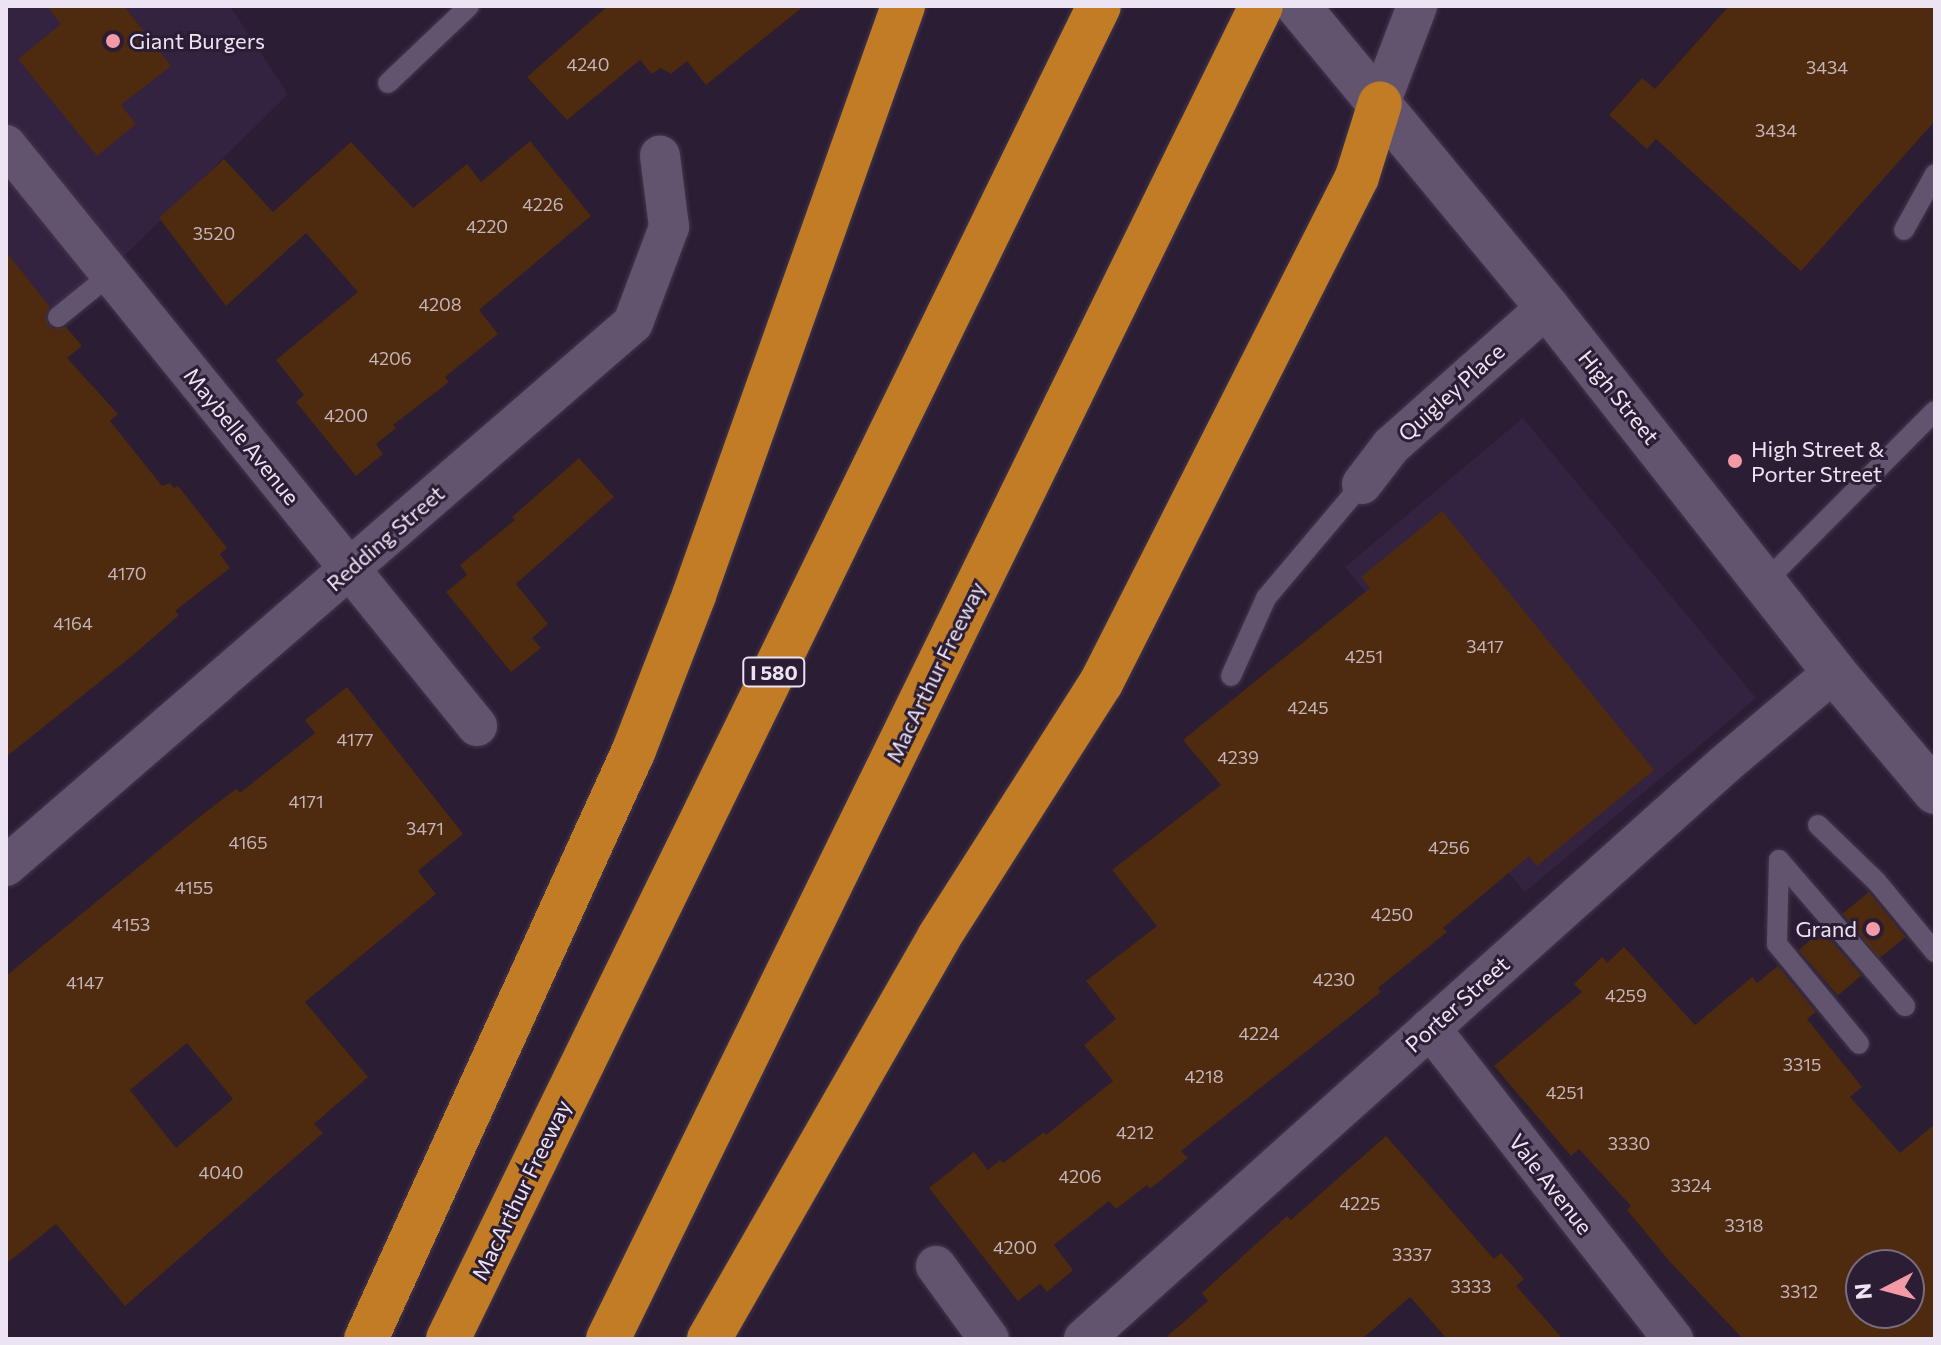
<!DOCTYPE html>
<style>
body{margin:0}
#map{position:relative;width:1941px;height:1345px;overflow:hidden;background:#2a1d34;font-family:Commissioner,sans-serif}
div>[style]{position:absolute}
.built>*{inset:0;background:#342340}
.building>*{inset:0;background:#4e2a0f;transform-origin:0 0}
.roads{filter:drop-shadow(0 0 2px #42374b) drop-shadow(0 0 2px #42374b)}
.service>*{height:20px;margin:-10px;padding:0 10px;transform-origin:10px;border-radius:10px;background:#62536e}
.minor>*{height:40px;margin:-20px;padding:0 20px;transform-origin:20px;border-radius:20px;background:#62536e}
.secondary>*{height:44px;margin:-22px;padding:0 22px;transform-origin:22px;border-radius:22px;background:#62536e}
.motorway>*{height:44px;margin:-22px;padding:0 22px;transform-origin:22px;border-radius:22px;background:#c27c25}
.dots>*{width:22px;height:22px;translate:-50% -50%;box-sizing:border-box;border:4px solid #2a1d34;border-radius:50%}
span{translate:-50% -50%;white-space:nowrap;text-align:center;line-height:1.15;-webkit-text-stroke:6px #2a1d34;paint-order:stroke}
.number-label{font-size:18px;color:#c4b5ba}
.number-label span{-webkit-text-stroke-width:0}
.shield-label span{padding:2px 6px;background:#2a1d34;border:2px solid;border-radius:6px;-webkit-text-stroke-width:0}
.shield-label{font-size:20px;color:#ece3f3;font-weight:700}
.poi-label{font-size:22px;color:#ece3f3}
.left{translate:0 -50%;text-align:left}
.right{translate:-100% -50%;text-align:right}
.street-label{font-size:22px;color:#ece3f3}
.frame{position:absolute;inset:0;border:8px solid #ece3f3;pointer-events:none}
.north{position:absolute;left:1845px;top:1249px;width:80px;height:80px;box-sizing:border-box;background:#2a1d34;border:2px solid #786c80;border-radius:50%;rotate:264deg;font-size:22px;font-weight:700;line-height:32px;text-align:center;color:#ece3f3}
.north::after{content:'';display:block;margin:auto;width:28px;height:36px;background:#f49aa6;clip-path:polygon(50% 0,100% 100%,50% 72%,0 100%)}
</style>
<div id="map">
<div class="built">
<i style="clip-path:polygon(6px 6px,230px 6px,288px 94px,6px 373px)"></i>
<i style="clip-path:polygon(1523px 418px,1756px 698px,1525px 892px,1414px 759px,1466px 714px,1345px 567px)"></i>
</div>
<div class="building">
<i style="clip-path:polygon(47px 6px,124px 6px,171px 66px,121px 105px,136px 124px,97px 156px,18px 59px,61px 24px)"></i>
<i style="clip-path:polygon(608px 6px,804px 6px,706px 85px,687px 61px,671px 74px,661px 68px,652px 74px,640px 60px,567px 120px,527px 77px)"></i>
<i style="clip-path:polygon(1729px 6px,1935px 6px,1935px 121px,1801px 271px,1656px 139px,1647px 149px,1609px 115px,1642px 78px,1655px 89px)"></i>
<i style="clip-path:polygon(530px 141px,591px 216px,479px 310px,498px 334px,445px 377px,449px 382px,393px 425px,396px 428px,376px 444px,383px 454px,356px 476px,296px 402px,304px 395px,276px 360px,358px 292px,306px 233px,226px 306px,159px 218px,224px 159px,273px 212px,351px 142px,413px 208px,467px 164px,481px 182px)"></i>
<i style="clip-path:polygon(6px 252px,50px 307px,46px 313px,48px 325px,54px 329px,66px 327px,82px 346px,67px 358px,118px 414px,110px 421px,162px 486px,170px 483px,174px 488px,178px 486px,227px 548px,220px 554px,230px 568px,175px 611px,179px 615px,132px 656px,6px 757px)"></i>
<i style="clip-path:polygon(579px 458px,614px 497px,516px 584px,548px 624px,532px 638px,541px 648px,511px 672px,446px 592px,467px 575px,460px 565px,515px 520px,512px 517px)"></i>
<i style="clip-path:polygon(1442px 511px,1654px 770px,1537px 866px,1529px 856px,1443px 928px,1447px 932px,1378px 988px,1381px 992px,1181px 1151px,1188px 1158px,1150px 1189px,1147px 1185px,1116px 1209px,1109px 1201px,1054px 1245px,1073px 1270px,1047px 1292px,1040px 1284px,1018px 1301px,929px 1188px,974px 1152px,988px 1170px,1000px 1160px,1003px 1163px,1044px 1132px,1046px 1135px,1113px 1081px,1084px 1045px,1116px 1019px,1086px 981px,1157px 926px,1112px 870px,1221px 785px,1183px 740px,1370px 588px,1361px 577px)"></i>
<i style="clip-path:polygon(evenodd,347px 687px,463px 834px,418px 871px,436px 894px,305px 1002px,368px 1077px,314px 1124px,323px 1133px,125px 1306px,56px 1224px,6px 1264px,6px 976px,198px 818px,236px 789px,240px 793px,315px 733px,305px 720px,347px 687px,187px 1043px,233px 1099px,176px 1148px,130px 1090px,187px 1043px)"></i>
<i style="left:1869px;top:892px;width:58px;height:34px;rotate:51deg"></i>
<i style="left:1822px;top:930px;width:60px;height:31px;rotate:49deg"></i>
<i style="clip-path:polygon(evenodd,1624px 947px,1695px 1025px,1752px 977px,1757px 983px,1778px 966px,1816px 1012px,1807px 1019px,1862px 1087px,1850px 1097px,1900px 1153px,1935px 1124px,1935px 1339px,1743px 1339px,1671px 1263px,1627px 1210px,1631px 1206px,1579px 1149px,1571px 1156px,1494px 1066px,1582px 992px,1574px 984px,1602px 957px,1607px 963px,1624px 947px,1861px 1265px,1909px 1265px,1909px 1313px,1861px 1313px,1861px 1265px)"></i>
<i style="clip-path:polygon(1386px 1136px,1494px 1259px,1501px 1253px,1524px 1279px,1516px 1286px,1563px 1339px,1447px 1339px,1410px 1297px,1362px 1339px,1164px 1339px,1208px 1301px,1202px 1293px,1287px 1216px,1291px 1220px)"></i>
</div>
<div class="roads">
<div class="service">
<i style="left:388px;top:83px;width:112px;rotate:-43.5deg"></i>
<i style="left:1904px;top:230px;width:64px;rotate:-61deg"></i>
<i style="left:58px;top:317px;width:68px;rotate:-39.1deg"></i>
<i style="left:1765px;top:582px;width:241px;rotate:-45.2deg"></i>
<i style="left:1231px;top:676px;width:85px;rotate:-65.8deg"></i>
<i style="left:1266px;top:598px;width:149px;rotate:-49.9deg"></i>
<i style="left:1818px;top:825px;width:82px;rotate:44deg"></i>
<i style="left:1877px;top:882px;width:91px;rotate:50.4deg"></i>
<i style="left:1779px;top:860px;width:84px;rotate:91.4deg"></i>
<i style="left:1777px;top:944px;width:129px;rotate:50.6deg"></i>
<i style="left:1779px;top:860px;width:193px;rotate:49.2deg"></i>
</div>
<div class="minor">
<i style="left:1380px;top:103px;width:104px;rotate:-69.1deg"></i>
<i style="left:6px;top:145px;width:748px;rotate:50.97deg"></i>
<i style="left:1362px;top:484px;width:48px;rotate:-52.7deg"></i>
<i style="left:1391px;top:446px;width:209px;rotate:-41.7deg"></i>
<i style="left:6px;top:866px;width:829px;rotate:-40.89deg"></i>
<i style="left:633px;top:323px;width:103px;rotate:-69.4deg"></i>
<i style="left:669px;top:227px;width:72px;rotate:-97.2deg"></i>
<i style="left:1430px;top:1028px;width:395px;rotate:52deg"></i>
<i style="left:936px;top:1266px;width:90px;rotate:54deg"></i>
<i style="left:1084px;top:1339px;width:860px;rotate:-41.89deg"></i>
<i style="left:1724px;top:765px;width:144px;rotate:-40.2deg"></i>
</div>
<div class="secondary">
<i style="left:1298px;top:6px;width:391px;rotate:50.4deg"></i>
<i style="left:1547px;top:307px;width:464px;rotate:51.8deg"></i>
<i style="left:1834px;top:672px;width:157px;rotate:49.9deg"></i>
</div>
<div class="motorway">
<i style="left:366px;top:1339px;width:647px;rotate:-65.53deg"></i>
<i style="left:634px;top:750px;width:166px;rotate:-68.8deg"></i>
<i style="left:694px;top:595px;width:625px;rotate:-70.46deg"></i>
<i style="left:448px;top:1339px;width:1483px;rotate:-63.97deg"></i>
<i style="left:608px;top:1339px;width:1484px;rotate:-63.9deg"></i>
<i style="left:709px;top:1339px;width:463px;rotate:-60.2deg"></i>
<i style="left:939px;top:937px;width:301px;rotate:-57.5deg"></i>
<i style="left:1101px;top:683px;width:567px;rotate:-63.16deg"></i>
<i style="left:1357px;top:177px;width:77px;rotate:-72.7deg"></i>
</div>
</div>
<div class="dots">
<i style="left:113px;top:41px;background:#f49aa6"></i>
<i style="left:1735px;top:461px;background:#f49aa6"></i>
<i style="left:1873px;top:929px;background:#f49aa6"></i>
</div>
<div class="number-label">
<span style="left:588px;top:64px">4240</span>
<span style="left:1827px;top:67px">3434</span>
<span style="left:1776px;top:130px">3434</span>
<span style="left:543px;top:204px">4226</span>
<span style="left:487px;top:226px">4220</span>
<span style="left:214px;top:233px">3520</span>
<span style="left:440px;top:304px">4208</span>
<span style="left:390px;top:358px">4206</span>
<span style="left:346px;top:415px">4200</span>
<span style="left:127px;top:573px">4170</span>
<span style="left:73px;top:623px">4164</span>
<span style="left:1485px;top:646px">3417</span>
<span style="left:1364px;top:656px">4251</span>
<span style="left:1308px;top:707px">4245</span>
<span style="left:355px;top:739px">4177</span>
<span style="left:1238px;top:757px">4239</span>
<span style="left:306px;top:801px">4171</span>
<span style="left:425px;top:828px">3471</span>
<span style="left:248px;top:842px">4165</span>
<span style="left:1449px;top:847px">4256</span>
<span style="left:194px;top:887px">4155</span>
<span style="left:1392px;top:914px">4250</span>
<span style="left:131px;top:924px">4153</span>
<span style="left:1334px;top:979px">4230</span>
<span style="left:85px;top:982px">4147</span>
<span style="left:1626px;top:995px">4259</span>
<span style="left:1259px;top:1033px">4224</span>
<span style="left:1802px;top:1064px">3315</span>
<span style="left:1204px;top:1076px">4218</span>
<span style="left:1565px;top:1092px">4251</span>
<span style="left:1135px;top:1132px">4212</span>
<span style="left:1629px;top:1143px">3330</span>
<span style="left:221px;top:1172px">4040</span>
<span style="left:1080px;top:1176px">4206</span>
<span style="left:1691px;top:1185px">3324</span>
<span style="left:1360px;top:1203px">4225</span>
<span style="left:1744px;top:1225px">3318</span>
<span style="left:1015px;top:1247px">4200</span>
<span style="left:1412px;top:1254px">3337</span>
<span style="left:1471px;top:1286px">3333</span>
<span style="left:1799px;top:1291px">3312</span>
</div>
<div class="shield-label">
<span style="left:774px;top:672px">I 580</span>
</div>
<div class="poi-label">
<span class="left" style="left:129px;top:41px">Giant Burgers</span>
<span class="left" style="left:1751px;top:461px">High Street &amp;<br>Porter Street</span>
<span class="right" style="left:1857px;top:929px">Grand</span>
</div>
<div class="street-label">
<span style="left:1451px;top:392px;rotate:-42deg">Quigley Place</span>
<span style="left:1619px;top:397px;rotate:51deg">High Street</span>
<span style="left:242px;top:436px;rotate:51deg">Maybelle Avenue</span>
<span style="left:385px;top:538px;rotate:-41deg">Redding Street</span>
<span style="left:935px;top:672px;rotate:-64deg">MacArthur Freeway</span>
<span style="left:1457px;top:1004px;rotate:-42deg">Porter Street</span>
<span style="left:1551px;top:1184px;rotate:52deg">Vale Avenue</span>
<span style="left:521px;top:1190px;rotate:-64deg">MacArthur Freeway</span>
</div>
<div class="frame"></div>
<div class="north">N</div>
</div>
